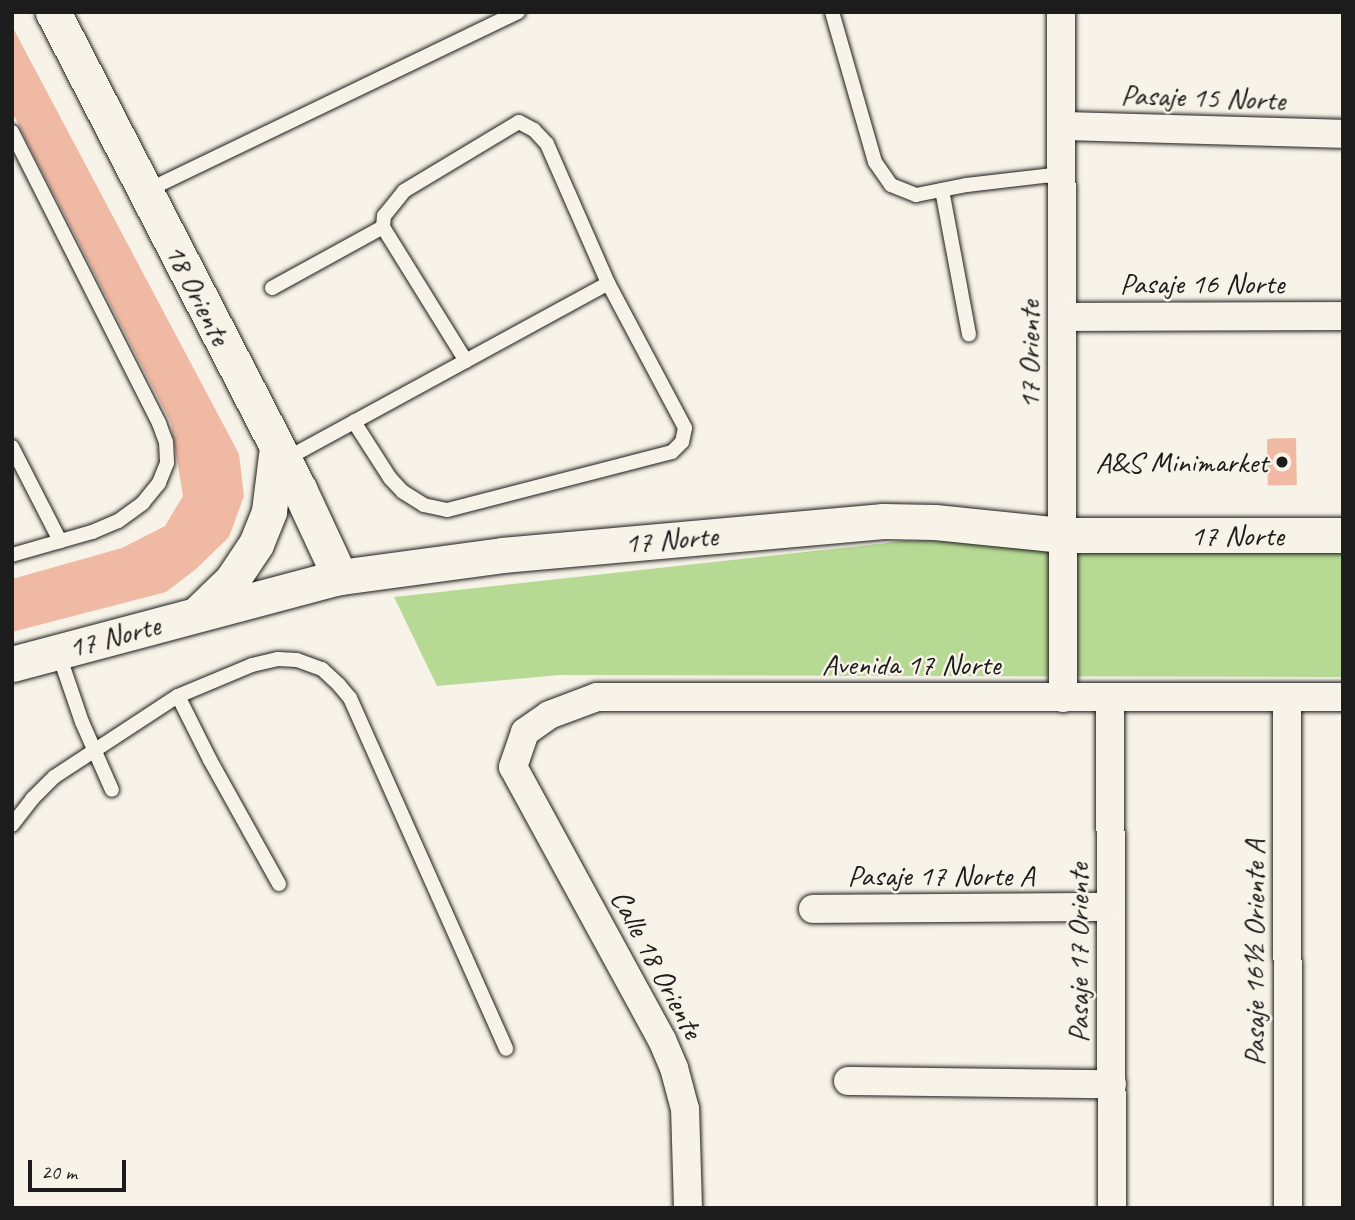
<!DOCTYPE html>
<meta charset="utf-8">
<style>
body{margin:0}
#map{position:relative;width:1355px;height:1220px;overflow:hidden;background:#f7f3e8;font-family:Caveat,sans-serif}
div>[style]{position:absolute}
.green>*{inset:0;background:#b6d994}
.building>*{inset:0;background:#efb9a3;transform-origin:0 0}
.roads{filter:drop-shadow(0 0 2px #1c1c1c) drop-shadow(0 0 2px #1c1c1c)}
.service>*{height:14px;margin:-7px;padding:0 7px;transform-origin:7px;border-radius:7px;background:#f7f3e8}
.minor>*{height:28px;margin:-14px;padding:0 14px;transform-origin:14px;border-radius:14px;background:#f7f3e8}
.tertiary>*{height:35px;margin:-17.5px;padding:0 17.5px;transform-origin:17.5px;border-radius:17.5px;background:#f7f3e8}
.dots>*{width:19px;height:19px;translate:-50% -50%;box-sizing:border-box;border:4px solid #f7f3e8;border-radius:50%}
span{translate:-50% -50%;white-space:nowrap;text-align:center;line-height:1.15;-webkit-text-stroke:5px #f7f3e8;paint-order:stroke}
.street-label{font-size:30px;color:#1c1c1c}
.poi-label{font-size:30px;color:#1c1c1c}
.right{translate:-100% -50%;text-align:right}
.frame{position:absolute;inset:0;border:14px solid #1c1c1c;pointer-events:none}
.scale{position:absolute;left:28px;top:1160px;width:98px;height:32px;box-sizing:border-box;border:4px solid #1c1c1c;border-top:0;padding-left:9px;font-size:21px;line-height:24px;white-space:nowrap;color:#1c1c1c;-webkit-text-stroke:5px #f7f3e8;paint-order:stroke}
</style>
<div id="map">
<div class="green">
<i style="clip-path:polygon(905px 541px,1343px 544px,1343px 677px,560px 675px,437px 686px,394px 597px)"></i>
</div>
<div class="building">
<i style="clip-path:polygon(12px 26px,239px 454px,244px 496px,229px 537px,196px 569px,166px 592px,12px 632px,12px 579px,122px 548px,165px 526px,183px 496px,171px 423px,12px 112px)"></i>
<i style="left:1296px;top:438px;width:47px;height:29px;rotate:89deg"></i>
</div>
<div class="roads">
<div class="service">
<i style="left:832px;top:12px;width:156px;rotate:74deg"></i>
<i style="left:875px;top:162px;width:28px;rotate:55deg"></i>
<i style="left:891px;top:185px;width:27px;rotate:22deg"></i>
<i style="left:916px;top:195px;width:52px;rotate:-11.1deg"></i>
<i style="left:967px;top:185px;width:95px;rotate:-6.7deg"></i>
<i style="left:12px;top:132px;width:326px;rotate:63.2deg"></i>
<i style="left:159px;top:423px;width:20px;rotate:70deg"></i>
<i style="left:166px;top:442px;width:21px;rotate:87deg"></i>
<i style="left:167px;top:463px;width:22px;rotate:112deg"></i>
<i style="left:159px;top:483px;width:26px;rotate:129deg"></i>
<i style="left:143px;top:503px;width:31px;rotate:144deg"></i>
<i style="left:118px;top:521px;width:28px;rotate:157deg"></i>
<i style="left:92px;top:532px;width:83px;rotate:164deg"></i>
<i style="left:942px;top:190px;width:147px;rotate:79.4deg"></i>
<i style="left:146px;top:191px;width:413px;rotate:-25.7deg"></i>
<i style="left:272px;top:288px;width:127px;rotate:-28.8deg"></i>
<i style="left:466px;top:361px;width:158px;rotate:-121.8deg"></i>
<i style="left:383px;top:227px;width:11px;rotate:-85deg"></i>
<i style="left:384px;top:216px;width:32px;rotate:-51deg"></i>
<i style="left:404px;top:191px;width:134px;rotate:-31deg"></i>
<i style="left:519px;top:122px;width:17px;rotate:28deg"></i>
<i style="left:534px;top:130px;width:19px;rotate:47deg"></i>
<i style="left:547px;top:144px;width:152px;rotate:66.3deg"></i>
<i style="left:12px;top:447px;width:106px;rotate:62.9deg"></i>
<i style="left:284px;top:460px;width:369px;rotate:-28.6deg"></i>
<i style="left:608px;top:283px;width:164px;rotate:62deg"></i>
<i style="left:685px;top:428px;width:14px;rotate:102deg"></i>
<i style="left:682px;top:442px;width:14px;rotate:135deg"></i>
<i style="left:672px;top:452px;width:232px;rotate:165.5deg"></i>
<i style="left:447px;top:510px;width:24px;rotate:-168deg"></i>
<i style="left:424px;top:505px;width:25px;rotate:-148deg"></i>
<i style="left:403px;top:492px;width:19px;rotate:-133deg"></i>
<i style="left:390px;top:478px;width:67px;rotate:-122.7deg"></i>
<i style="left:58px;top:652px;width:74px;rotate:71.1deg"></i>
<i style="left:82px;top:722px;width:74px;rotate:66.2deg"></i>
<i style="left:178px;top:696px;width:80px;rotate:-22.7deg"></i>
<i style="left:252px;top:665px;width:27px;rotate:-13deg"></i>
<i style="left:278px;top:659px;width:19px;rotate:3deg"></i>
<i style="left:297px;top:660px;width:27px;rotate:20deg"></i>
<i style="left:322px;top:669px;width:23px;rotate:43deg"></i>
<i style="left:339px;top:685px;width:17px;rotate:50deg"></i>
<i style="left:350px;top:698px;width:384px;rotate:66deg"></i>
<i style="left:12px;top:825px;width:33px;rotate:-52deg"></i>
<i style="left:32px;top:799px;width:31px;rotate:-45deg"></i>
<i style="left:54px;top:777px;width:148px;rotate:-33.2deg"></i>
<i style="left:178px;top:696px;width:72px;rotate:63.4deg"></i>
<i style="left:210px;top:760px;width:142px;rotate:60.9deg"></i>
</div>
<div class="minor">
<i style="left:1061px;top:12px;width:686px;rotate:89.83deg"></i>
<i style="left:1061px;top:126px;width:282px;rotate:1.6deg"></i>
<i style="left:1062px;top:317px;width:281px;rotate:-0.2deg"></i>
<i style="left:1287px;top:697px;width:511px;rotate:89.89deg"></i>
<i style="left:1110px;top:698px;width:510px;rotate:89.78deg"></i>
<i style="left:813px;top:909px;width:298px;rotate:-0.4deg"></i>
<i style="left:848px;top:1081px;width:264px;rotate:0.7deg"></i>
<i style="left:688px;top:1208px;width:99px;rotate:-91.7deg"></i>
<i style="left:685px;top:1109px;width:42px;rotate:-105deg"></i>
<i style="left:674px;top:1068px;width:30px;rotate:-113deg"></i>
<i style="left:662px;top:1040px;width:311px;rotate:-118.6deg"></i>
<i style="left:513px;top:767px;width:37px;rotate:-71deg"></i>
<i style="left:525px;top:732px;width:29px;rotate:-35deg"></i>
<i style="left:549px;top:715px;width:51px;rotate:-20.6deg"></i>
<i style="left:597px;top:697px;width:746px"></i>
</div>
<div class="tertiary">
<i style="left:53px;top:12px;width:537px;rotate:62.72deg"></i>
<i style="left:299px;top:489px;width:97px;rotate:65deg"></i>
<i style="left:199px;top:612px;width:46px;rotate:-44.1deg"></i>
<i style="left:232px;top:580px;width:43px;rotate:-56.3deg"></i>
<i style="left:256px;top:544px;width:35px;rotate:-68deg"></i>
<i style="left:269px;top:511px;width:64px;rotate:-82.8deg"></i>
<i style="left:12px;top:664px;width:339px;rotate:-14.9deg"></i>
<i style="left:340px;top:577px;width:163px;rotate:-7.7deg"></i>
<i style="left:502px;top:555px;width:383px;rotate:-5.1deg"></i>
<i style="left:883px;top:521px;width:52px;rotate:1.1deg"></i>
<i style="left:935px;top:522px;width:129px;rotate:5.8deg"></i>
<i style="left:1063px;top:535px;width:280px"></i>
</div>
</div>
<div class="dots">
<i style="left:1282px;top:462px;background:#1c1c1c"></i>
</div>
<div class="street-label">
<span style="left:1203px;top:97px;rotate:2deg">Pasaje 15 Norte</span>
<span style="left:1202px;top:283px">Pasaje 16 Norte</span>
<span style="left:198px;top:294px;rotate:63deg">18 Oriente</span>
<span style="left:1029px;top:355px;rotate:-90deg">17 Oriente</span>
<span style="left:1237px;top:535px">17 Norte</span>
<span style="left:671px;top:539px;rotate:-5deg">17 Norte</span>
<span style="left:114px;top:636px;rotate:-15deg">17 Norte</span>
<span style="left:911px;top:664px">Avenida 17 Norte</span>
<span style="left:941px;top:875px">Pasaje 17 Norte A</span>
<span style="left:1078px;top:953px;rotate:-90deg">Pasaje 17 Oriente</span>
<span style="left:1254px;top:953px;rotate:-90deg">Pasaje 16½ Oriente A</span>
<span style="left:657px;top:964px;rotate:62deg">Calle 18 Oriente</span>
</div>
<div class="poi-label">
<span class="right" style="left:1268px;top:462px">A&amp;S Minimarket</span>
</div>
<div class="frame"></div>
<div class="scale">20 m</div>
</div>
